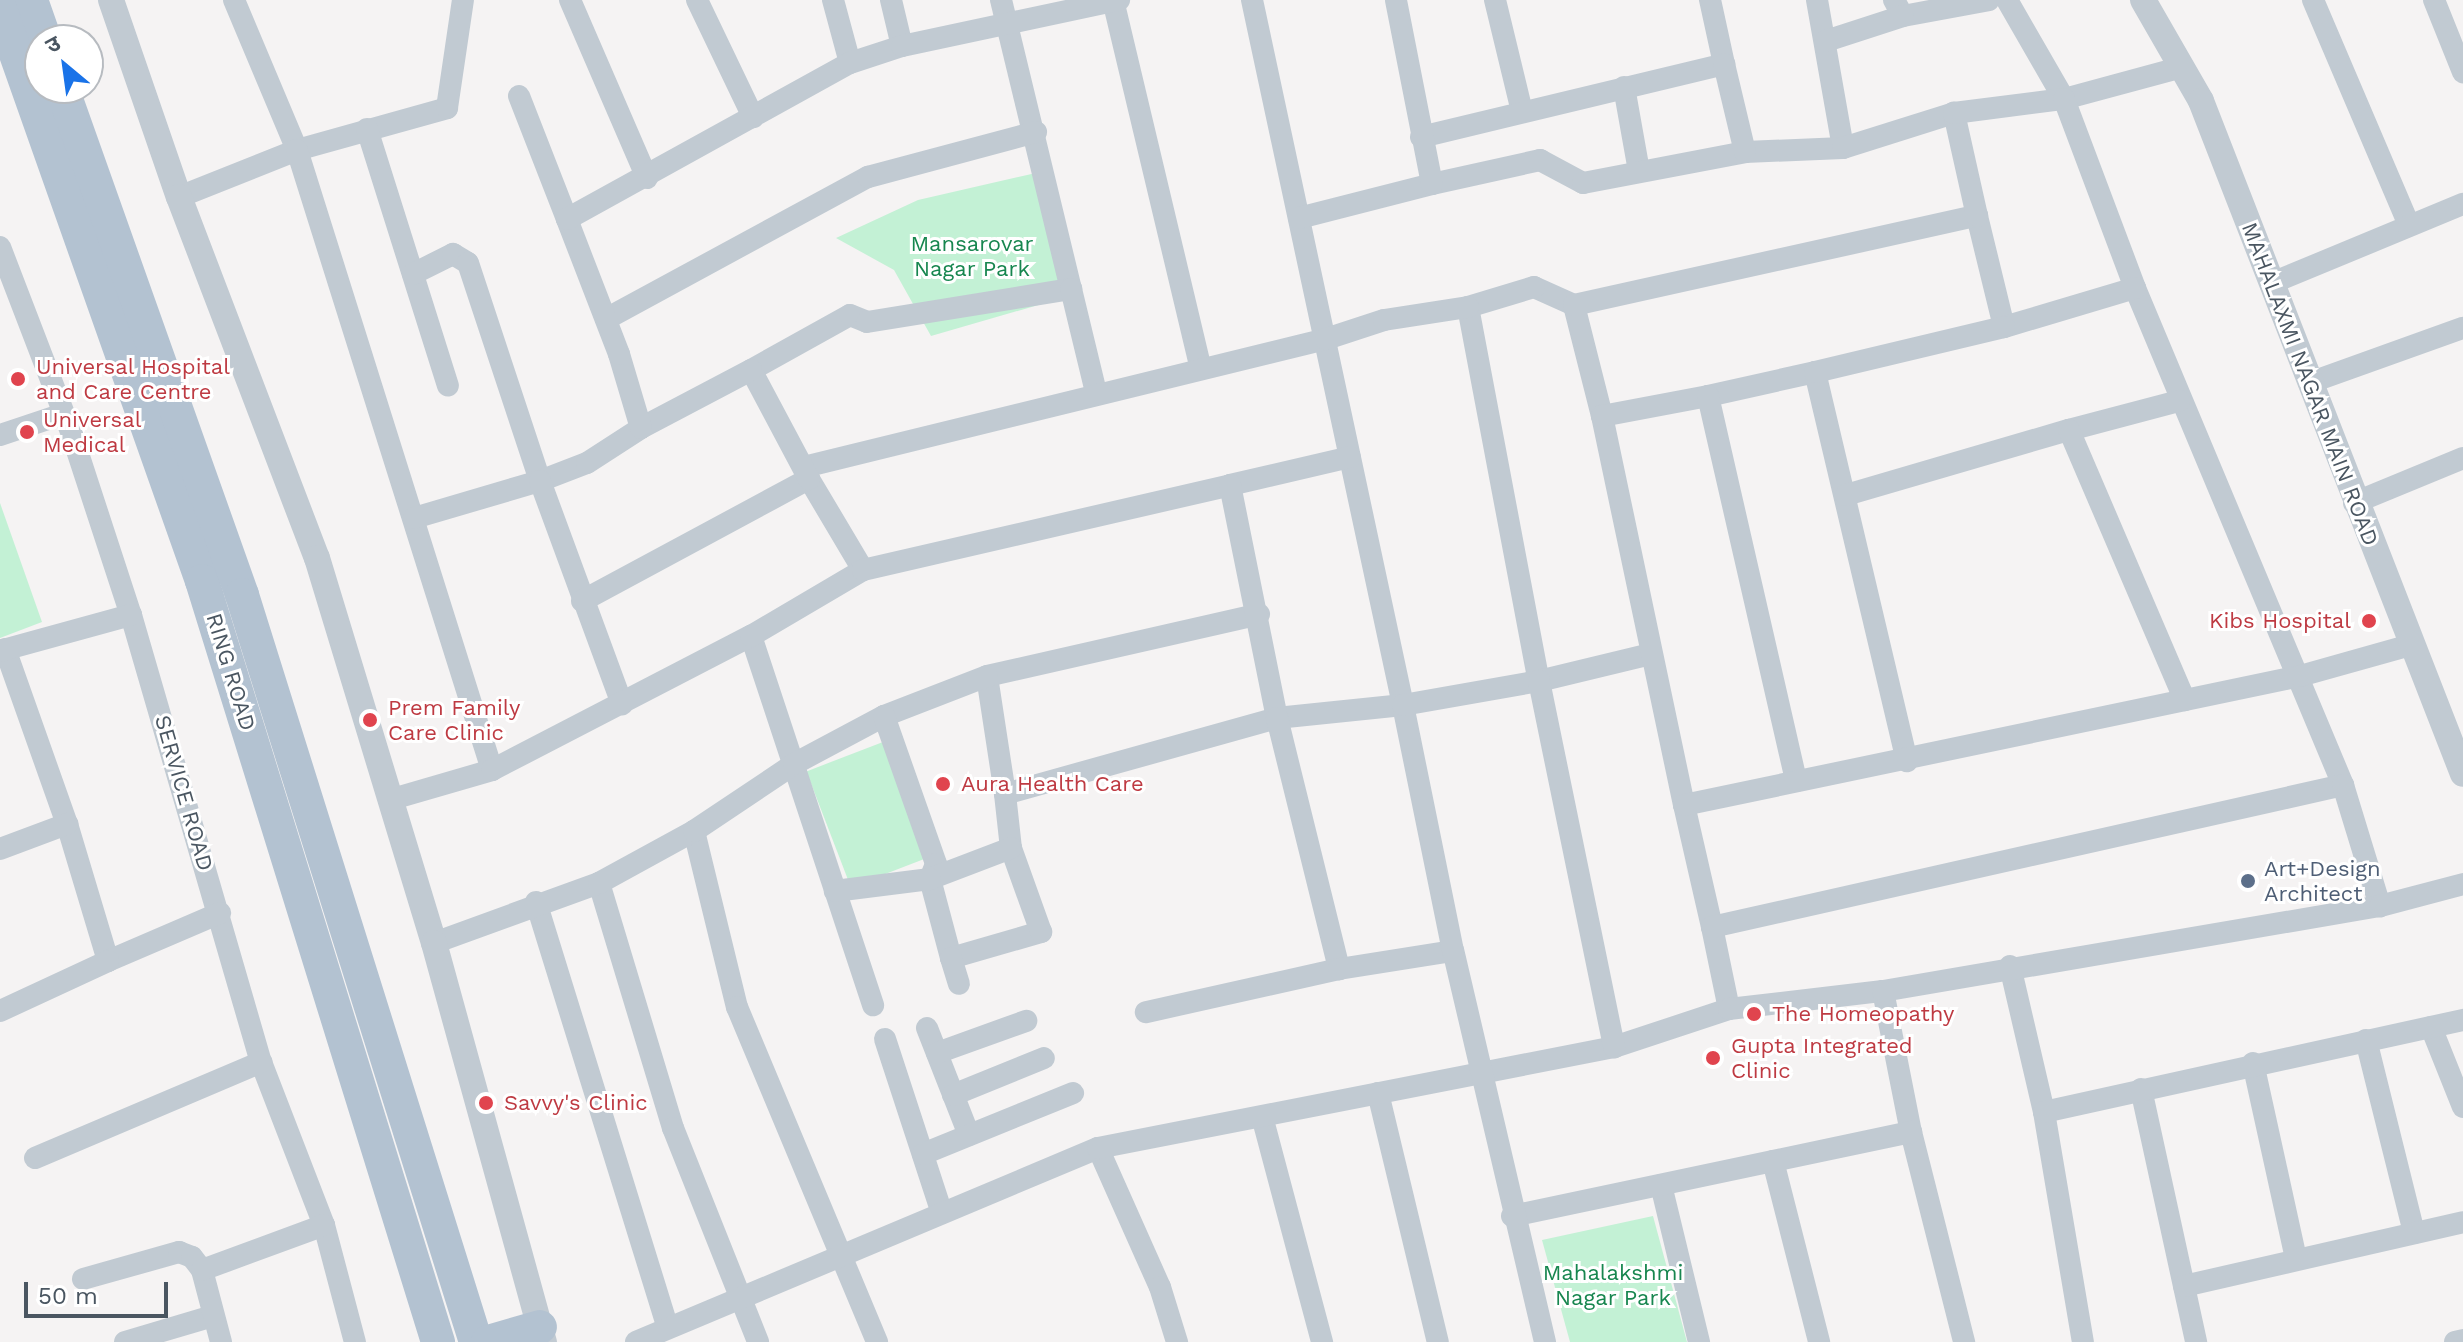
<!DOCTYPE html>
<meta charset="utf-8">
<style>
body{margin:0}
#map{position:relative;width:2463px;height:1342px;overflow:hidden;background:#f5f3f3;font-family:"Work Sans","Noto Sans Devanagari",sans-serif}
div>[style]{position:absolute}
.green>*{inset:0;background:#c3f1d5;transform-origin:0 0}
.minor>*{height:22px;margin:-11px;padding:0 11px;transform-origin:11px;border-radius:11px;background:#c1cad2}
.tertiary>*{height:26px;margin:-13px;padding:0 13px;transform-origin:13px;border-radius:13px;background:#c1cad2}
.primary>*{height:34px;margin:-17px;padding:0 17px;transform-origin:17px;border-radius:17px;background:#b3c2d1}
.dots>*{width:22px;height:22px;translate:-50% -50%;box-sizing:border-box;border:4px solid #fff;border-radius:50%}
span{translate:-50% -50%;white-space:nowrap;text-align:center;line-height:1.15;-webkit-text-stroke:6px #fff;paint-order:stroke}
.park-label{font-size:22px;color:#17864f}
.health-label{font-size:22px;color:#be3a42}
.left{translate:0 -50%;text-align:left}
.right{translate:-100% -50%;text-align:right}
.street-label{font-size:22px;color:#4a5661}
.service-label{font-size:22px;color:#4e5e75}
.north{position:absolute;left:24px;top:24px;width:80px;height:80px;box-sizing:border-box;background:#fff;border:2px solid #b7bbc0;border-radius:50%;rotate:331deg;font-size:22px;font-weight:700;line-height:32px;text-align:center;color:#4a5661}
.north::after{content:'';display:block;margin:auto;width:28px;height:36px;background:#1a73e8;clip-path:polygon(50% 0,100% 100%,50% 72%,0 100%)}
.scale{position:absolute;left:24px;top:1282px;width:144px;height:36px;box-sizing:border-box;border:4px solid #4a5661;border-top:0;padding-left:10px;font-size:24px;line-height:28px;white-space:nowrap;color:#4a5661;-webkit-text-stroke:6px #fff;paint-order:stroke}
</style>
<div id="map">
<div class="green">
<i style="clip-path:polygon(1036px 173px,1066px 297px,931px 336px,894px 270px,836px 238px,918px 200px)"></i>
<i style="clip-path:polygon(0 503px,42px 622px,0 638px)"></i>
<i style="left:883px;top:742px;width:124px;height:82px;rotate:69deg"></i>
<i style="clip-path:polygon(1653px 1216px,1687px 1342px,1570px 1342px,1542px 1240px)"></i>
</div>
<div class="minor">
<i style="left:234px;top:0;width:163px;rotate:67.2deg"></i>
<i style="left:297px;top:150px;width:156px;rotate:-15.6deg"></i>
<i style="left:447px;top:108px;width:109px;rotate:-81.6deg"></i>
<i style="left:570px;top:0;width:194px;rotate:66.6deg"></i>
<i style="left:697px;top:0;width:130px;rotate:64.4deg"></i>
<i style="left:833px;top:0;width:65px;rotate:74.9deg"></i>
<i style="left:891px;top:0;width:47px;rotate:76.6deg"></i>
<i style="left:1001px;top:0;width:297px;rotate:76.4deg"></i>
<i style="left:1113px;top:0;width:379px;rotate:76.6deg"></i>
<i style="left:1252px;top:0;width:721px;rotate:77.91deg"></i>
<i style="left:1403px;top:705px;width:127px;rotate:174.1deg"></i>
<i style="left:1277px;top:718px;width:282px;rotate:164.4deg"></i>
<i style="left:1005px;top:794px;width:119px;rotate:-98.7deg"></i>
<i style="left:987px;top:676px;width:279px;rotate:-12.8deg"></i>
<i style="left:1495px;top:0;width:115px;rotate:76.4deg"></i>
<i style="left:1817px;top:0;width:150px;rotate:80deg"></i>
<i style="left:1894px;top:0;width:18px;rotate:61deg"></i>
<i style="left:1903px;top:16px;width:87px;rotate:-10.5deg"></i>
<i style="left:2007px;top:0;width:114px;rotate:60.1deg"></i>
<i style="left:2064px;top:99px;width:123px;rotate:-15.1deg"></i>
<i style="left:2313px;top:0;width:245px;rotate:66.9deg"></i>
<i style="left:2434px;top:0;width:78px;rotate:68.1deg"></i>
<i style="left:1826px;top:41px;width:81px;rotate:-18deg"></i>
<i style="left:1624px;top:87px;width:85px;rotate:79.9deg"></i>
<i style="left:519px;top:96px;width:132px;rotate:68.7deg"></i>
<i style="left:367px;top:129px;width:269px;rotate:72.5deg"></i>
<i style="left:1421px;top:137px;width:312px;rotate:-13.5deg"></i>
<i style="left:1724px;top:64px;width:66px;rotate:-102.3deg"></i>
<i style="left:1745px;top:152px;width:98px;rotate:-2.3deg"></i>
<i style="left:1843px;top:148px;width:116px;rotate:-17.5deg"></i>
<i style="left:1432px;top:184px;width:111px;rotate:-12.5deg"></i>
<i style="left:1540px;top:160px;width:49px;rotate:28.1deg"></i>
<i style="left:1583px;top:183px;width:165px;rotate:-10.8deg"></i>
<i style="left:1745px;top:152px;width:90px;rotate:-103.4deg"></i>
<i style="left:179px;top:197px;width:127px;rotate:-21.7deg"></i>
<i style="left:297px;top:150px;width:650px;rotate:72.54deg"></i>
<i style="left:1977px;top:216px;width:114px;rotate:76.3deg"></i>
<i style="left:1299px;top:218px;width:137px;rotate:-14.3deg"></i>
<i style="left:1432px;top:184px;width:187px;rotate:-101.1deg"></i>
<i style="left:0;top:247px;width:201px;rotate:69deg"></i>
<i style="left:72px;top:435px;width:189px;rotate:71.9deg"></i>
<i style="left:131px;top:615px;width:466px;rotate:73.8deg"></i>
<i style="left:261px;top:1062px;width:175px;rotate:68.9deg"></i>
<i style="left:324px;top:1225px;width:121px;rotate:75.2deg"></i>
<i style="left:413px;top:274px;width:45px;rotate:-26.6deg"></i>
<i style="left:453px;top:254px;width:17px;rotate:31deg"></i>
<i style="left:468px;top:263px;width:230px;rotate:71.7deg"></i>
<i style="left:540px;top:481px;width:50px;rotate:-21deg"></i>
<i style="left:587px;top:463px;width:64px;rotate:-32.9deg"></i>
<i style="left:2272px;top:283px;width:207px;rotate:-22.5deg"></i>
<i style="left:2135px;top:288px;width:539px;rotate:67.29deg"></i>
<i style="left:1574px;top:305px;width:44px;rotate:-155.8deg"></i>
<i style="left:1534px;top:287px;width:69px;rotate:163.1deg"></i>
<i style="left:1468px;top:307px;width:381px;rotate:79.3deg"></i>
<i style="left:1539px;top:681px;width:115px;rotate:-13.6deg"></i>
<i style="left:606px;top:319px;width:298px;rotate:-28.5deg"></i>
<i style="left:868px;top:177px;width:174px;rotate:-15deg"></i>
<i style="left:751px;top:370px;width:113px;rotate:-29.1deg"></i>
<i style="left:850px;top:315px;width:18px;rotate:22deg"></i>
<i style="left:867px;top:322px;width:207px;rotate:-9.2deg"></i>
<i style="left:1071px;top:289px;width:106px;rotate:76.4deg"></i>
<i style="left:2309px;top:383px;width:164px;rotate:-19.7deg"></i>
<i style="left:1708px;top:396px;width:110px;rotate:-12.6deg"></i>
<i style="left:1815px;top:372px;width:400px;rotate:76.7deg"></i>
<i style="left:1602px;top:416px;width:114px;rotate:-104.2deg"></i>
<i style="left:1574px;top:305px;width:413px;rotate:-12.5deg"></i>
<i style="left:1977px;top:216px;width:106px;rotate:-102.6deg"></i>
<i style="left:1954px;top:113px;width:111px;rotate:-7.3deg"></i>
<i style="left:2064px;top:99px;width:202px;rotate:69.4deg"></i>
<i style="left:2135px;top:288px;width:137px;rotate:163.4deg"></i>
<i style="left:2004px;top:327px;width:194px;rotate:166.6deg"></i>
<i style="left:2069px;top:430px;width:114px;rotate:-14.8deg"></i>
<i style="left:0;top:435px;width:66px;rotate:-18.4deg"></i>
<i style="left:804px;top:467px;width:537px;rotate:-13.78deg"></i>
<i style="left:1326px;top:339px;width:61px;rotate:-18.1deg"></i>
<i style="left:1384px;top:320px;width:85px;rotate:-8.8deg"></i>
<i style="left:809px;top:479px;width:106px;rotate:59.3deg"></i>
<i style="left:1230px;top:485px;width:123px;rotate:-13.1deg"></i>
<i style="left:1846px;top:495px;width:232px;rotate:-16.3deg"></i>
<i style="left:2069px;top:430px;width:294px;rotate:66.8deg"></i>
<i style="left:2354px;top:503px;width:118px;rotate:-22.4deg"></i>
<i style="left:414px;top:518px;width:131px;rotate:-16.4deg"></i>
<i style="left:540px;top:481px;width:238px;rotate:69.8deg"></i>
<i style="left:582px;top:601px;width:258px;rotate:-28.3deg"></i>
<i style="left:809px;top:479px;width:123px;rotate:-118deg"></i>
<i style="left:751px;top:370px;width:124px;rotate:152.2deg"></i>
<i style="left:641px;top:428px;width:77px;rotate:-106.6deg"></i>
<i style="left:619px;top:354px;width:145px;rotate:-111.1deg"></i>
<i style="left:567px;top:219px;width:323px;rotate:-28.9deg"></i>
<i style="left:850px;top:63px;width:55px;rotate:-18.1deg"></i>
<i style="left:902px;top:46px;width:222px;rotate:-12deg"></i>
<i style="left:751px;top:636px;width:389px;rotate:71.7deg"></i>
<i style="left:5px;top:649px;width:186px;rotate:70.5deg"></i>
<i style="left:67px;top:824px;width:143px;rotate:73.3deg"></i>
<i style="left:108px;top:961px;width:122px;rotate:-23.2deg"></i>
<i style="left:0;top:651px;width:136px;rotate:-15.4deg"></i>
<i style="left:884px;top:716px;width:110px;rotate:-21.2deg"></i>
<i style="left:1005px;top:794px;width:54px;rotate:83.7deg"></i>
<i style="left:389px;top:800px;width:107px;rotate:-16.2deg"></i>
<i style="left:492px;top:770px;width:292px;rotate:-27.4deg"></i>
<i style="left:751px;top:636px;width:130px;rotate:-30.5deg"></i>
<i style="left:863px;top:570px;width:377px;rotate:-13deg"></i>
<i style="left:1230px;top:485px;width:238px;rotate:78.6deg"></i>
<i style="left:1277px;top:718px;width:259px;rotate:76.1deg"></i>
<i style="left:1339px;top:969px;width:198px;rotate:167.4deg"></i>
<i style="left:1684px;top:805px;width:398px;rotate:-101.9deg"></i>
<i style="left:1602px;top:416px;width:108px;rotate:-10.7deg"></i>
<i style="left:1708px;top:396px;width:395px;rotate:77.1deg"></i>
<i style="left:694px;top:831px;width:181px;rotate:76.3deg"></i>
<i style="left:737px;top:1007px;width:363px;rotate:67.3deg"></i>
<i style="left:0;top:849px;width:72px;rotate:-20.5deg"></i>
<i style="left:599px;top:883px;width:256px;rotate:73.2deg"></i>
<i style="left:673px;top:1128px;width:230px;rotate:68.3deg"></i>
<i style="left:536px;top:902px;width:443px;rotate:72.8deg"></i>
<i style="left:1712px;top:927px;width:125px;rotate:-102.9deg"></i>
<i style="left:1684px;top:805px;width:629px;rotate:-11.83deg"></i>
<i style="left:2300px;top:676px;width:118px;rotate:-15.7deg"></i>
<i style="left:434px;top:943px;width:176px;rotate:-20deg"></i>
<i style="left:599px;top:883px;width:108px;rotate:-28.7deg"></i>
<i style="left:694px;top:831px;width:120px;rotate:-33.8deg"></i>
<i style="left:794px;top:764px;width:102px;rotate:-28.1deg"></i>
<i style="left:884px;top:716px;width:157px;rotate:70.6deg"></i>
<i style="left:936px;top:864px;width:16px;rotate:112deg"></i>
<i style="left:930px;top:879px;width:82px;rotate:75.1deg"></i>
<i style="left:951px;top:958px;width:94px;rotate:-16.1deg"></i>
<i style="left:1041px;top:932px;width:89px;rotate:-109.7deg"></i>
<i style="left:1011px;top:848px;width:87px;rotate:159.1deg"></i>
<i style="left:930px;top:879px;width:96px;rotate:172.8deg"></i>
<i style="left:951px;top:958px;width:27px;rotate:73deg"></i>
<i style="left:2010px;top:966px;width:150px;rotate:76.9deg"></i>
<i style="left:2044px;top:1112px;width:233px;rotate:80.4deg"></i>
<i style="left:1339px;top:969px;width:115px;rotate:-9deg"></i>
<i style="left:1883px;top:991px;width:144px;rotate:78.8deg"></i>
<i style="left:1911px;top:1132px;width:217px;rotate:75.8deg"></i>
<i style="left:1729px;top:1009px;width:84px;rotate:-101.7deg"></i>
<i style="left:1712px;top:927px;width:647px;rotate:-12.68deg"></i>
<i style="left:2343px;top:785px;width:127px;rotate:73deg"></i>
<i style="left:0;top:1011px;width:119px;rotate:-24.8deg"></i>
<i style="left:2431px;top:1027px;width:86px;rotate:68.2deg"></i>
<i style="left:927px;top:1028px;width:115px;rotate:68.6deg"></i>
<i style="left:885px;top:1039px;width:183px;rotate:71.9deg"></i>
<i style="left:2366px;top:1040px;width:199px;rotate:76deg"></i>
<i style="left:937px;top:1053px;width:95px;rotate:-19.8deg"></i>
<i style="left:2253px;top:1063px;width:201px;rotate:77.6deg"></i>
<i style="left:2141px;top:1089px;width:259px;rotate:77.7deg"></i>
<i style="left:1378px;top:1093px;width:256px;rotate:76.5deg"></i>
<i style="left:953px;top:1095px;width:98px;rotate:-22.1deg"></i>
<i style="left:2044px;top:1112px;width:429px;rotate:-12.4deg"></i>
<i style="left:1263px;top:1120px;width:230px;rotate:75.1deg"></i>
<i style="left:1098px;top:1148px;width:152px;rotate:66deg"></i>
<i style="left:1160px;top:1287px;width:58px;rotate:72.8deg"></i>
<i style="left:923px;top:1154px;width:162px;rotate:-22.1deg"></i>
<i style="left:35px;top:1158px;width:246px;rotate:-23deg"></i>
<i style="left:1773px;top:1161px;width:187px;rotate:75.7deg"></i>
<i style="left:1661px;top:1185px;width:162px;rotate:76.4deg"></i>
<i style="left:1512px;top:1216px;width:408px;rotate:-11.9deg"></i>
<i style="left:83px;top:1279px;width:100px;rotate:-15.7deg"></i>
<i style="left:179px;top:1252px;width:14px;rotate:21deg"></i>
<i style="left:192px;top:1257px;width:16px;rotate:52deg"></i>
<i style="left:2184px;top:1286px;width:286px;rotate:-12.9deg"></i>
<i style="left:125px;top:1342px;width:92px;rotate:-16.5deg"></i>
<i style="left:221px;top:1342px;width:74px;rotate:-104.8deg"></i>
<i style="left:202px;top:1270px;width:130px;rotate:-20.2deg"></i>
<i style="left:636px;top:1342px;width:501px;rotate:-22.78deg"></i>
<i style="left:1098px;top:1148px;width:526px;rotate:-11.07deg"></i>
<i style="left:1614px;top:1047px;width:121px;rotate:-18.3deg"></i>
<i style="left:1729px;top:1009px;width:155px;rotate:-6.7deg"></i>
<i style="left:1883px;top:991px;width:504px;rotate:-9.71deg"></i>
<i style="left:2380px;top:906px;width:86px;rotate:-14.8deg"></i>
<i style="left:1545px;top:1342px;width:402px;rotate:-103.2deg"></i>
<i style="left:1453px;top:951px;width:251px;rotate:-101.5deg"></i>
<i style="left:1403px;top:705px;width:138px;rotate:-10deg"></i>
<i style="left:1539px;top:681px;width:374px;rotate:78.4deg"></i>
<i style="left:2455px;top:1342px;width:8px;rotate:-14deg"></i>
</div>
<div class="tertiary">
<i style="left:111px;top:0;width:208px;rotate:71deg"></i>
<i style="left:179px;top:197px;width:386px;rotate:69.1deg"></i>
<i style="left:317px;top:558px;width:402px;rotate:73.1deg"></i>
<i style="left:434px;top:943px;width:414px;rotate:74.6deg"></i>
<i style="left:2143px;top:0;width:116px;rotate:60.1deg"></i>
<i style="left:2201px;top:101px;width:722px;rotate:68.73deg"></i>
</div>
<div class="primary">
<i style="left:31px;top:0;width:42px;rotate:70.7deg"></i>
<i style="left:0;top:9px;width:607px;rotate:70.55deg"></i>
<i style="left:202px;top:581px;width:797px;rotate:72.77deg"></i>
<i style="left:62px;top:88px;width:538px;rotate:70.45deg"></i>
<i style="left:242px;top:595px;width:783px;rotate:72.61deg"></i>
<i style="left:488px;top:1342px;width:54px;rotate:-16.1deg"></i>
</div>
<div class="dots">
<i style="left:18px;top:379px;background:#e0444e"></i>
<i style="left:27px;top:432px;background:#e0444e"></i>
<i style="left:2369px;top:621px;background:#e0444e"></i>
<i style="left:370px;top:720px;background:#e0444e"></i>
<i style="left:943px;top:784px;background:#e0444e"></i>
<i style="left:2248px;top:881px;background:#5c6f8a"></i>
<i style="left:1754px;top:1014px;background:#e0444e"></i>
<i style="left:1713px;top:1058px;background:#e0444e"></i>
<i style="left:486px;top:1103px;background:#e0444e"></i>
</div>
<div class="park-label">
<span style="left:972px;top:256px">Mansarovar<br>Nagar Park</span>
<span style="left:1613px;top:1285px">Mahalakshmi<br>Nagar Park</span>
</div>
<div class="health-label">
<span class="left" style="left:36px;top:379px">Universal Hospital<br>and Care Centre</span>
<span class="left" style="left:43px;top:432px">Universal<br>Medical</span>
<span class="right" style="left:2351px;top:621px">Kibs Hospital</span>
<span class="left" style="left:388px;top:720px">Prem Family<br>Care Clinic</span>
<span class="left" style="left:961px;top:784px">Aura Health Care</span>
<span class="left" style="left:1772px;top:1014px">The Homeopathy</span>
<span class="left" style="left:1731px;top:1058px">Gupta Integrated<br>Clinic</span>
<span class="left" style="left:504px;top:1103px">Savvy's Clinic</span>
</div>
<div class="street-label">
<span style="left:2310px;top:384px;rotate:69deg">MAHALAXMI NAGAR MAIN ROAD</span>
<span style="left:231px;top:672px;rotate:73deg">RING ROAD</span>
<span style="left:184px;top:793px;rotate:74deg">SERVICE ROAD</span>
</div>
<div class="service-label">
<span class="left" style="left:2264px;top:881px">Art+Design<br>Architect</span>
</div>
<div class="north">उ</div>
<div class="scale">50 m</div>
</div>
